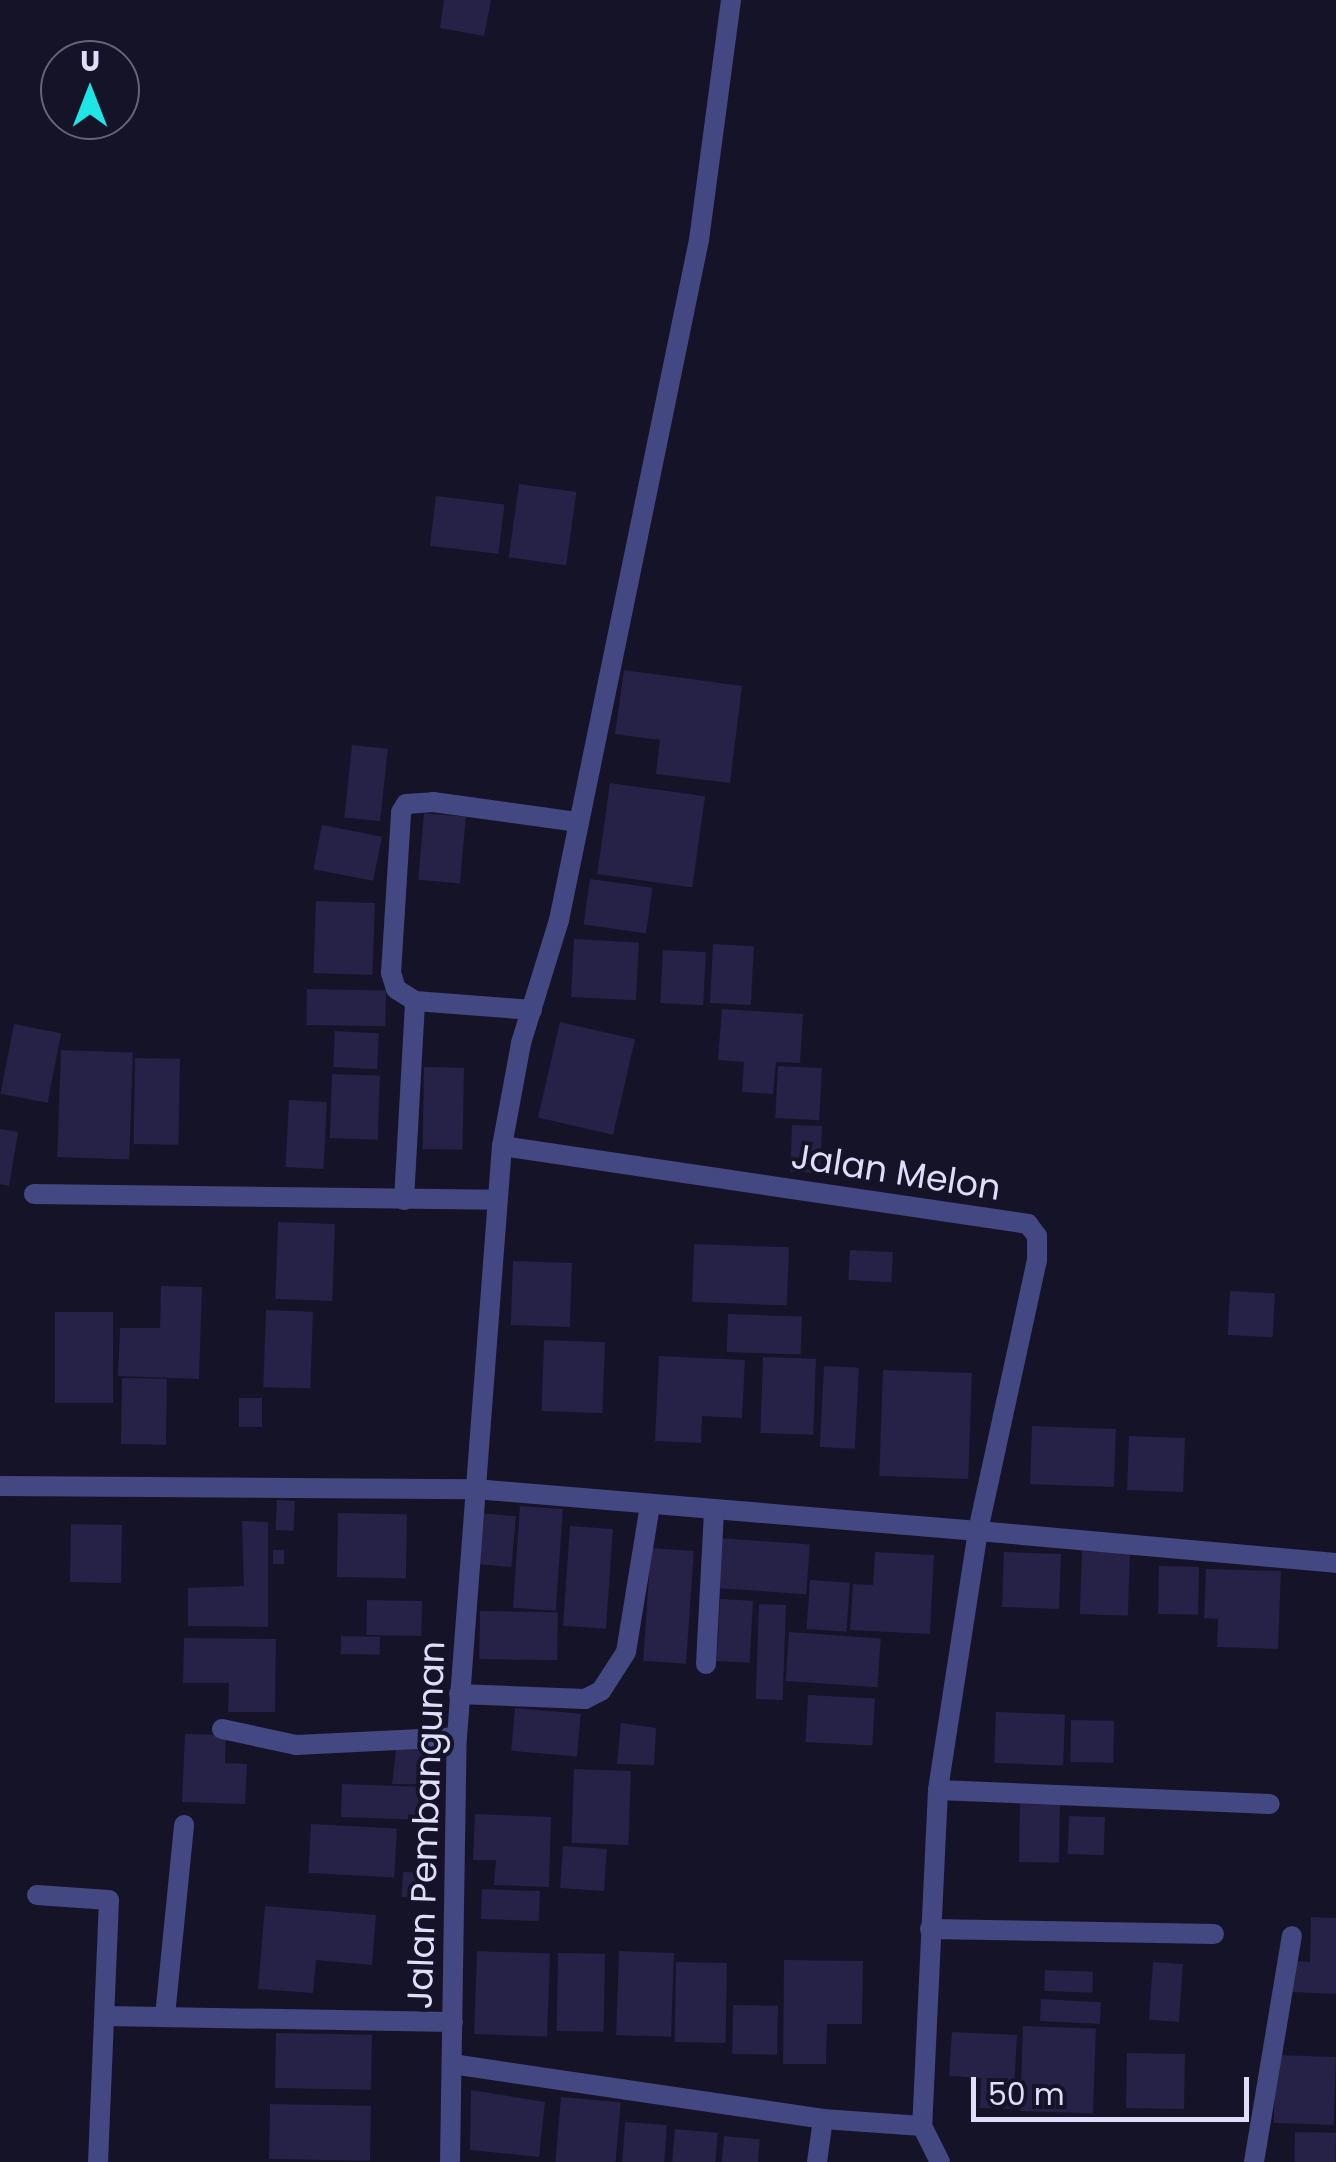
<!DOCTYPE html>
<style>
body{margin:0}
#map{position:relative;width:1336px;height:2162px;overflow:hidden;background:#151328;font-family:Poppins,sans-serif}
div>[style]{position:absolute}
.building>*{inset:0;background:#252147;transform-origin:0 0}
.street>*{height:20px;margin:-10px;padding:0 10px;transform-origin:10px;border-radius:10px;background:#434782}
span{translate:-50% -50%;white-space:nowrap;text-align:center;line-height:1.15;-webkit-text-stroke:8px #151328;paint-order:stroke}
.street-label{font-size:35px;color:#dedefb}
.north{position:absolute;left:40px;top:40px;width:100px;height:100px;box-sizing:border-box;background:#151328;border:2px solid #65647c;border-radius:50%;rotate:0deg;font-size:28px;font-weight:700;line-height:40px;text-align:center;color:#dedefb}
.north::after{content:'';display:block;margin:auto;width:35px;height:45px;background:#1ee6e7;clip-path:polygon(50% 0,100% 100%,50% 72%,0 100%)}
.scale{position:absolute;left:971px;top:2077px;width:278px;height:45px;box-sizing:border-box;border:5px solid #dedefb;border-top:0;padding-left:12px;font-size:30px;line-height:35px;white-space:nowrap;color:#dedefb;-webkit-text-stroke:8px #151328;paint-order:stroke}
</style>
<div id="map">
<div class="building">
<i style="clip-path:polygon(444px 0,491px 0,484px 36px,440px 28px)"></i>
<i style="left:519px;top:484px;width:58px;height:74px;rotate:8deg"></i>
<i style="left:436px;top:496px;width:69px;height:50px;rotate:7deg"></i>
<i style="clip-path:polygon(624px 670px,742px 686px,730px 783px,656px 774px,660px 740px,615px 734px)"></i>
<i style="left:352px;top:745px;width:36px;height:73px;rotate:6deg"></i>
<i style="left:610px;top:783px;width:96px;height:92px;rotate:8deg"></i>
<i style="left:424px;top:813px;width:42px;height:67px;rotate:5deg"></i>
<i style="left:322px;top:825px;width:61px;height:45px;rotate:11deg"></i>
<i style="left:590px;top:879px;width:63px;height:46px;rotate:8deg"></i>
<i style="left:316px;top:901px;width:59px;height:72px;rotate:2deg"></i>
<i style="left:574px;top:939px;width:65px;height:58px;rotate:3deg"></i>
<i style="left:713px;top:944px;width:41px;height:59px;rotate:3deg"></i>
<i style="left:663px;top:950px;width:43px;height:53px;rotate:3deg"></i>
<i style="left:307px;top:989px;width:79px;height:36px;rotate:1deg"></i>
<i style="clip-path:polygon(722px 1009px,803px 1014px,800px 1063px,776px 1062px,773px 1094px,742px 1092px,744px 1062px,718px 1060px)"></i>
<i style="left:560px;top:1022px;width:77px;height:98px;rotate:13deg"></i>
<i style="left:14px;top:1024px;width:48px;height:71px;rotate:11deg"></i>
<i style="left:335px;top:1031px;width:44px;height:36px;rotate:3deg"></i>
<i style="left:61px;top:1050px;width:72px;height:107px;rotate:2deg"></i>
<i style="left:135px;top:1058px;width:45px;height:86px;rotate:1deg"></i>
<i style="left:778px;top:1066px;width:44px;height:52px;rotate:3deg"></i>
<i style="left:424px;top:1067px;width:40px;height:82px;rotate:1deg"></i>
<i style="left:332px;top:1074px;width:48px;height:64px;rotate:2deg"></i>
<i style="left:289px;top:1100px;width:38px;height:67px;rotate:3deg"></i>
<i style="left:792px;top:1125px;width:30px;height:47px;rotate:2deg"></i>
<i style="clip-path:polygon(0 1129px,18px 1132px,9px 1186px,0 1184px)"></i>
<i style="left:278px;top:1222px;width:57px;height:77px;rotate:2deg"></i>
<i style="left:694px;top:1244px;width:95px;height:58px;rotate:2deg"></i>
<i style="left:850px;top:1250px;width:43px;height:30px;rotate:3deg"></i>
<i style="left:513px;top:1261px;width:59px;height:64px;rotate:2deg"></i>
<i style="clip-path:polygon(161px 1286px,202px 1287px,199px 1379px,118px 1376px,120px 1328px,160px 1328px)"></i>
<i style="left:1230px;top:1291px;width:45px;height:44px;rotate:3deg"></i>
<i style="left:266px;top:1310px;width:47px;height:77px;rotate:2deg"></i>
<i style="left:55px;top:1312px;width:58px;height:91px"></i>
<i style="left:728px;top:1314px;width:74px;height:38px;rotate:2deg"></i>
<i style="left:544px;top:1340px;width:61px;height:71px;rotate:2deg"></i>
<i style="clip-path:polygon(659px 1356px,745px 1360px,742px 1418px,702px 1416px,701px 1443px,655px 1441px)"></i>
<i style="left:763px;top:1357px;width:53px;height:76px;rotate:2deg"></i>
<i style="left:824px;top:1366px;width:35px;height:81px;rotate:3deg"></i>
<i style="left:883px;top:1370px;width:89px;height:106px;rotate:2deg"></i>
<i style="left:122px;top:1378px;width:45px;height:66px;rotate:1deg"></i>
<i style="left:239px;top:1398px;width:23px;height:29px"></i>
<i style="left:1032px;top:1426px;width:84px;height:58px;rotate:2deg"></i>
<i style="left:1129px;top:1436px;width:56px;height:54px;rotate:2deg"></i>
<i style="left:277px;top:1500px;width:18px;height:30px;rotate:3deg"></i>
<i style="left:520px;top:1506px;width:43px;height:102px;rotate:4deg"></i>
<i style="left:338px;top:1513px;width:69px;height:64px;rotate:1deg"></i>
<i style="left:479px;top:1513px;width:37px;height:51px;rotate:5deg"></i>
<i style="clip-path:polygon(242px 1521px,268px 1522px,268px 1627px,188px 1626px,188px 1588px,244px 1586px)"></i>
<i style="left:71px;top:1524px;width:51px;height:58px;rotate:1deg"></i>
<i style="left:570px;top:1526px;width:43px;height:100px;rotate:4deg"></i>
<i style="left:718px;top:1538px;width:92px;height:50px;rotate:4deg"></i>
<i style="left:651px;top:1548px;width:43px;height:113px;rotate:4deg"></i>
<i style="left:273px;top:1550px;width:11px;height:14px"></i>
<i style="left:1082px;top:1551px;width:48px;height:63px;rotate:2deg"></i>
<i style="clip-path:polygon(875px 1552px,934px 1555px,930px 1634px,850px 1630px,853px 1584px,873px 1585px)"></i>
<i style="left:1004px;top:1552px;width:57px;height:55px;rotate:2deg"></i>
<i style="left:1159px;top:1566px;width:40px;height:48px;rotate:1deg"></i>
<i style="clip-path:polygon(1206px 1569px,1281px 1571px,1278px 1649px,1217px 1647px,1218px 1619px,1204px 1618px)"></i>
<i style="left:810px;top:1580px;width:40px;height:49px;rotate:4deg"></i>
<i style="left:720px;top:1599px;width:33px;height:62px;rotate:3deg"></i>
<i style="left:367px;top:1600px;width:55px;height:35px;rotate:1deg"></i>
<i style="left:759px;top:1604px;width:27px;height:95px;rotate:2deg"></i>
<i style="left:480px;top:1611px;width:78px;height:48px;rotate:1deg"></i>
<i style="left:789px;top:1632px;width:92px;height:49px;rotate:4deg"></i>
<i style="left:341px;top:1636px;width:39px;height:18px;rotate:1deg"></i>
<i style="clip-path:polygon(184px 1638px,276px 1639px,275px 1712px,228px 1712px,229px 1683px,183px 1683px)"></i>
<i style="left:808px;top:1695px;width:67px;height:47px;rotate:3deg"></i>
<i style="left:515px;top:1708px;width:66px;height:43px;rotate:5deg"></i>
<i style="left:996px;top:1712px;width:69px;height:51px;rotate:2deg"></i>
<i style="left:1071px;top:1720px;width:43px;height:42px;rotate:1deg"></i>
<i style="clip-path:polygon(621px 1723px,656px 1728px,654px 1765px,617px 1764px)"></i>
<i style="clip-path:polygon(185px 1734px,226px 1735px,225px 1763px,247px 1764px,245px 1804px,182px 1802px)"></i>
<i style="clip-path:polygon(397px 1742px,428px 1742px,424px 1784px,392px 1784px)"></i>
<i style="left:574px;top:1769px;width:57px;height:74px;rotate:2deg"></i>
<i style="left:342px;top:1784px;width:77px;height:33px;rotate:2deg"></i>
<i style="left:1020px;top:1804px;width:40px;height:58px;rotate:1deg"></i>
<i style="clip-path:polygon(475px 1814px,551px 1817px,549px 1887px,494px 1885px,496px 1860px,473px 1860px)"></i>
<i style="left:1069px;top:1816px;width:36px;height:38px;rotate:2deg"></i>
<i style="left:311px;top:1824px;width:86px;height:49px;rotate:3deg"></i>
<i style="left:563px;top:1846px;width:44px;height:42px;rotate:4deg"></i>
<i style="left:403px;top:1872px;width:21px;height:25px;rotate:3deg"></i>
<i style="left:482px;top:1889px;width:58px;height:30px;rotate:2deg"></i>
<i style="clip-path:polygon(265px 1906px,376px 1915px,372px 1965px,316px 1960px,313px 1993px,258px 1989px)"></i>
<i style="clip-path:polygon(1311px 1917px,1336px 1918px,1336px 1994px,1292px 1992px,1294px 1961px,1310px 1962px)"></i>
<i style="left:477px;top:1951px;width:73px;height:83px;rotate:2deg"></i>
<i style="left:619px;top:1951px;width:55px;height:84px;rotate:2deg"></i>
<i style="left:558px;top:1953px;width:47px;height:78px;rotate:1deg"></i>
<i style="clip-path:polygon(784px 1960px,863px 1961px,862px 2024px,827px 2024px,826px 2064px,783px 2064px)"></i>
<i style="left:676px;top:1962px;width:51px;height:80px;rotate:1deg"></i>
<i style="left:1153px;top:1962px;width:30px;height:58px;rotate:4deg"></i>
<i style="left:1045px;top:1970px;width:48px;height:21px;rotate:2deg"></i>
<i style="left:1041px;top:1999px;width:60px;height:22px;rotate:3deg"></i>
<i style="left:733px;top:2005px;width:45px;height:49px;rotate:1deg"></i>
<i style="left:1023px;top:2026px;width:73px;height:85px;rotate:2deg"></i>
<i style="clip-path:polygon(952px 2032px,1017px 2035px,1013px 2109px,980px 2108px,981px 2078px,949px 2076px)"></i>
<i style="left:276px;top:2033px;width:96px;height:55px;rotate:1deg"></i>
<i style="left:1127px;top:2053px;width:58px;height:55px;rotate:1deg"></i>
<i style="left:1276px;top:2055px;width:60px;height:68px;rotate:2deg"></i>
<i style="clip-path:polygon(471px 2090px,545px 2102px,539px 2157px,470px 2150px)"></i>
<i style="left:561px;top:2097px;width:60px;height:65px;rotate:5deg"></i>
<i style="left:270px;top:2104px;width:101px;height:55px;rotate:1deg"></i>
<i style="left:625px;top:2122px;width:42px;height:40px;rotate:4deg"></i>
<i style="left:675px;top:2129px;width:43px;height:33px;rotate:5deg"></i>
<i style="left:1295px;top:2132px;width:41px;height:30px;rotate:1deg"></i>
<i style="left:724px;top:2136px;width:36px;height:26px;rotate:5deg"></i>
</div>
<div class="street">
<i style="left:532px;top:1010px;width:117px;rotate:-175.6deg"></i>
<i style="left:415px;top:1001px;width:22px;rotate:-148deg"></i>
<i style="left:396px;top:989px;width:17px;rotate:-107deg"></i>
<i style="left:391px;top:973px;width:161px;rotate:-86.4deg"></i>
<i style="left:401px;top:812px;width:9px;rotate:-58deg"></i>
<i style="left:406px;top:804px;width:27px;rotate:-4deg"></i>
<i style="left:433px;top:802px;width:145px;rotate:7.9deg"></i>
<i style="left:502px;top:1146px;width:532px;rotate:8.43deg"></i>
<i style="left:1028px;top:1224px;width:15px;rotate:53deg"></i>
<i style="left:1037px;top:1236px;width:24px;rotate:90deg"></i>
<i style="left:1037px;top:1260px;width:277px;rotate:102.3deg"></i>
<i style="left:978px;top:1531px;width:359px;rotate:5.1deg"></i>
<i style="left:34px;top:1194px;width:462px;rotate:0.7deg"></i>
<i style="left:404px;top:1200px;width:199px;rotate:-86.8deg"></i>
<i style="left:0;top:1486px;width:475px;rotate:0.4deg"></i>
<i style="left:475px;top:1489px;width:505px;rotate:4.77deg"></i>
<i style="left:978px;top:1531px;width:262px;rotate:98.8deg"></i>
<i style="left:938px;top:1790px;width:336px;rotate:92.7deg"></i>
<i style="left:706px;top:1664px;width:154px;rotate:-87deg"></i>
<i style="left:459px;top:1694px;width:126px;rotate:2.3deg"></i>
<i style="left:585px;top:1699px;width:18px;rotate:-27deg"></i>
<i style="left:601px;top:1691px;width:46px;rotate:-57.3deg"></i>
<i style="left:626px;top:1652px;width:149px;rotate:-80.7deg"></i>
<i style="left:222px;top:1729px;width:76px;rotate:12.2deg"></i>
<i style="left:296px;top:1745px;width:161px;rotate:-2.8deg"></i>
<i style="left:938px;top:1790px;width:332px;rotate:2.4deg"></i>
<i style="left:37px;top:1895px;width:72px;rotate:4deg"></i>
<i style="left:109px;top:1900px;width:262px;rotate:92.4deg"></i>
<i style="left:930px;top:1929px;width:284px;rotate:1deg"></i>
<i style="left:105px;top:2016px;width:348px;rotate:1deg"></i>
<i style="left:165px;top:2016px;width:192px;rotate:-84.3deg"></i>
<i style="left:452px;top:2064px;width:375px;rotate:8.4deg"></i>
<i style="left:823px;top:2119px;width:99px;rotate:4deg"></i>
<i style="left:922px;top:2126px;width:40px;rotate:63.4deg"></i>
<i style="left:450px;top:2162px;width:425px;rotate:-89.1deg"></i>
<i style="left:457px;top:1737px;width:593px;rotate:-85.65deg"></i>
<i style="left:502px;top:1146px;width:105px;rotate:-79.5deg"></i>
<i style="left:521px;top:1043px;width:129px;rotate:-72.8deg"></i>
<i style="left:559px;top:920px;width:694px;rotate:-78.37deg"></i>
<i style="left:699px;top:240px;width:242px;rotate:-82.4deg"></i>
<i style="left:817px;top:2162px;width:43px;rotate:-82.1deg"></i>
<i style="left:1254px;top:2162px;width:229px;rotate:-80.5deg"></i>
</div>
<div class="street-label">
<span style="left:896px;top:1172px;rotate:9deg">Jalan Melon</span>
<span style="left:426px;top:1825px;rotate:-88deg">Jalan Pembangunan</span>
</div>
<div class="north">U</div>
<div class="scale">50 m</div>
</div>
